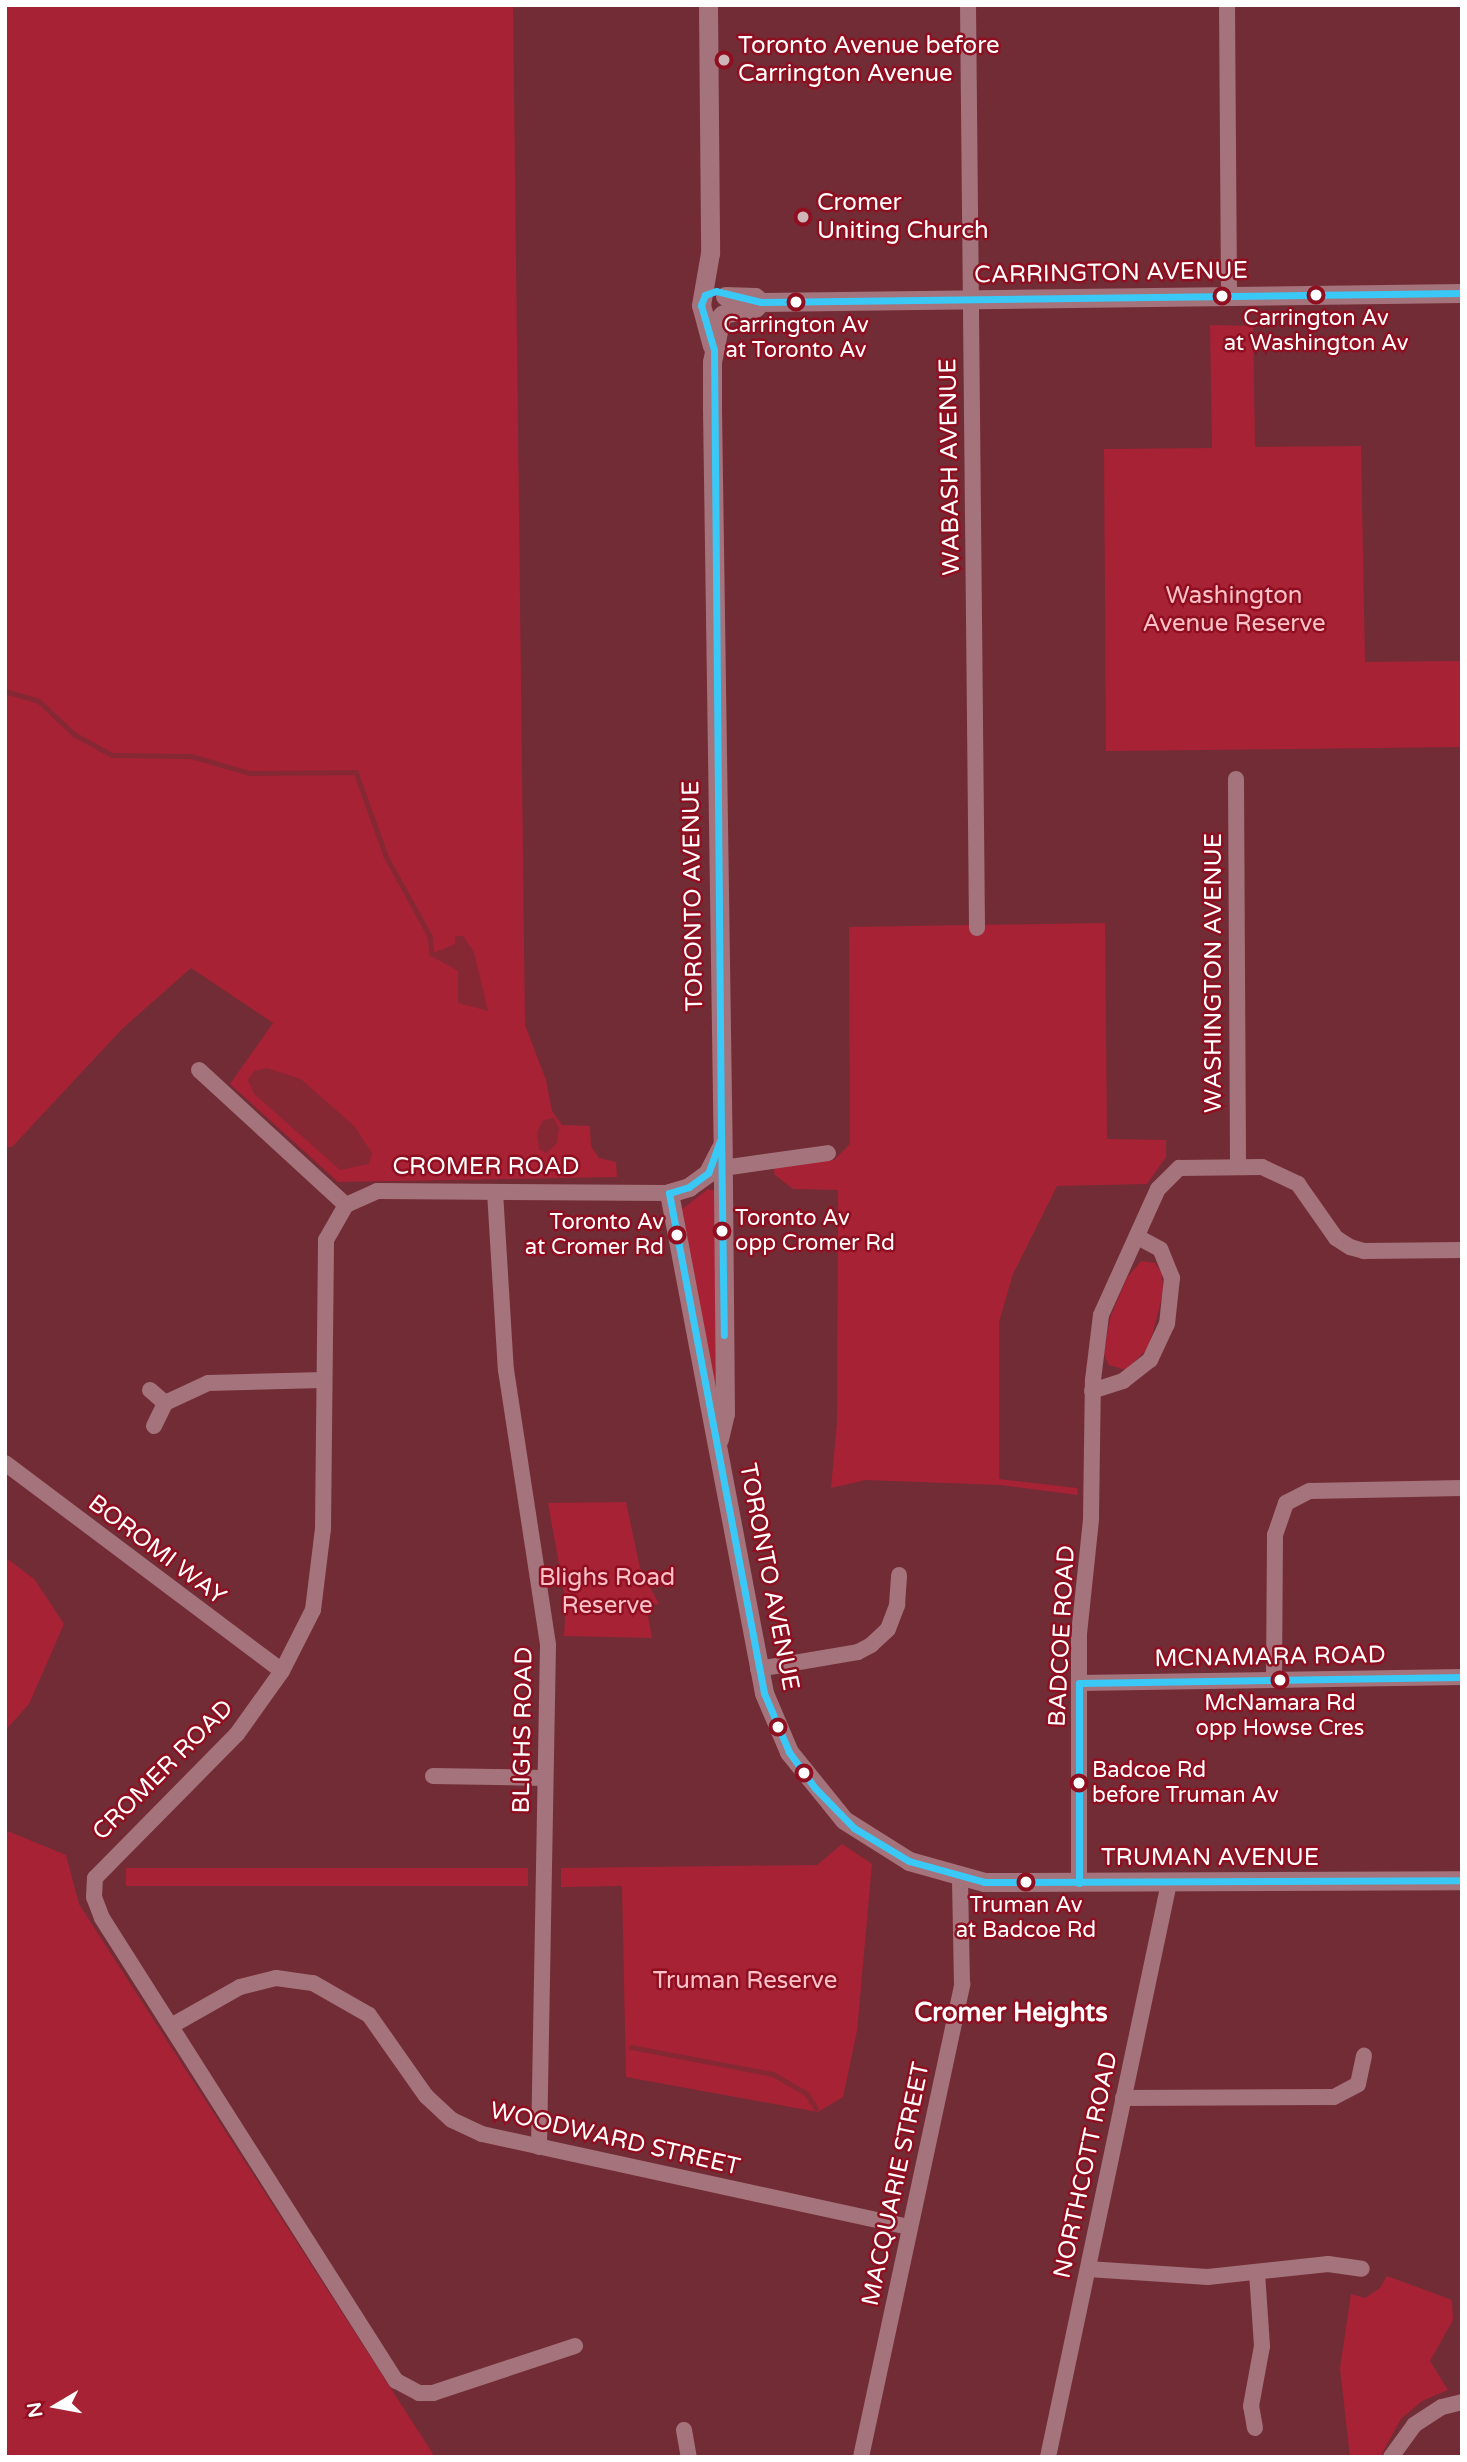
<!DOCTYPE html>
<style>
body{margin:0}
#map{position:relative;width:1467px;height:2462px;overflow:hidden;background:#722c36;font-family:"Varela Round",sans-serif}
div>[style]{position:absolute}
.green>*{inset:0;background:#a72235;transform-origin:0 0}
.water>*{inset:0;background:#862834}
.stream>*{height:4.5px;margin:-2.25px;padding:0 2.25px;transform-origin:2.25px;border-radius:2.25px;background:#862834}
.minor>*{height:16px;margin:-8px;padding:0 8px;transform-origin:8px;border-radius:8px;background:#a5737b}
.tertiary>*{height:19px;margin:-9.5px;padding:0 9.5px;transform-origin:9.5px;border-radius:9.5px;background:#a5737b}
.bus-1>*{height:7px;margin:-3.5px;padding:0 3.5px;transform-origin:3.5px;border-radius:3.5px;background:#3ac8f6}
.dots>*{width:19px;height:19px;translate:-50% -50%;box-sizing:border-box;border:4px solid #8f0f20;border-radius:50%}
span{translate:-50% -50%;white-space:nowrap;text-align:center;line-height:1.15;-webkit-text-stroke:5px #8f0f20;paint-order:stroke}
.bus-label{font-size:22px;color:#fff}
.left{translate:0 -50%;text-align:left}
.right{translate:-100% -50%;text-align:right}
.poi-label{font-size:24px;color:#fff}
.street-label{font-size:24px;color:#fff}
.park-label{font-size:24px;color:#fec0c9}
.neighbourhood-label{font-size:26px;color:#fff;font-weight:700}
.frame{position:absolute;inset:0;border:7px solid #fff;pointer-events:none}
.north{position:absolute;left:21px;top:2371px;width:70px;height:70px;-webkit-text-stroke:5px #8f0f20;paint-order:stroke;rotate:260deg;font-size:19px;font-weight:700;line-height:28px;text-align:center;color:#fff}
.north::after{content:'';display:block;margin:auto;width:24px;height:32px;background:#fff;clip-path:polygon(50% 0,100% 100%,50% 72%,0 100%)}
</style>
<div id="map">
<div class="green">
<i style="clip-path:polygon(5px 5px,513px 5px,525px 1025px,546px 1080px,552px 1111px,562px 1125px,590px 1126px,591px 1146px,599px 1158px,616px 1162px,617px 1177px,338px 1182px,230px 1084px,273px 1023px,191px 968px,122px 1029px,12px 1147px,5px 1147px)"></i>
<i style="clip-path:polygon(1210px 325px,1253px 326px,1255px 447px,1361px 446px,1365px 662px,1462px 661px,1462px 747px,1106px 751px,1104px 449px,1212px 448px)"></i>
<i style="clip-path:polygon(1105px 923px,1107px 1139px,1166px 1140px,1166px 1157px,1147px 1184px,1057px 1186px,1013px 1274px,999px 1322px,999px 1479px,1077px 1488px,1078px 1495px,1000px 1485px,866px 1480px,831px 1488px,837px 1423px,838px 1190px,793px 1189px,775px 1175px,773px 1167px,834px 1160px,850px 1144px,849px 927px)"></i>
<i style="clip-path:polygon(708px 1189px,715px 1191px,719px 1417px,681px 1210px)"></i>
<i style="clip-path:polygon(1141px 1261px,1155px 1263px,1162px 1274px,1163px 1293px,1149px 1347px,1126px 1370px,1109px 1365px,1104px 1354px,1110px 1318px,1127px 1278px)"></i>
<i style="clip-path:polygon(626px 1502px,640px 1568px,659px 1604px,646px 1605px,652px 1638px,564px 1636px,566px 1603px,548px 1503px)"></i>
<i style="clip-path:polygon(5px 1557px,35px 1580px,64px 1624px,29px 1704px,5px 1731px)"></i>
<i style="clip-path:polygon(5px 1830px,66px 1855px,79px 1904px,435px 2457px,5px 2457px)"></i>
<i style="clip-path:polygon(842px 1844px,872px 1864px,857px 2031px,843px 2097px,818px 2112px,626px 2077px,622px 1886px,561px 1887px,561px 1868px,817px 1865px)"></i>
<i style="left:528px;top:1868px;width:18px;height:402px;rotate:90deg"></i>
<i style="clip-path:polygon(1387px 2276px,1452px 2300px,1453px 2320px,1430px 2361px,1448px 2390px,1422px 2401px,1401px 2419px,1380px 2457px,1350px 2457px,1340px 2368px,1351px 2294px,1365px 2298px,1380px 2288px)"></i>
</div>
<div class="water">
<i style="clip-path:polygon(455px 936px,463px 936px,474px 952px,488px 1011px,458px 1003px,458px 971px,429px 955px,455px 944px)"></i>
<i style="clip-path:polygon(267px 1068px,301px 1079px,355px 1127px,372px 1153px,369px 1164px,340px 1170px,254px 1094px,248px 1080px,254px 1071px)"></i>
<i style="clip-path:polygon(554px 1118px,559px 1128px,557px 1143px,546px 1153px,539px 1149px,537px 1132px,543px 1120px)"></i>
</div>
<div class="stream">
<i style="left:5px;top:691px;width:35px;rotate:16deg"></i>
<i style="left:39px;top:701px;width:48px;rotate:43.3deg"></i>
<i style="left:74px;top:734px;width:43px;rotate:28.9deg"></i>
<i style="left:112px;top:755px;width:79px;rotate:0.7deg"></i>
<i style="left:191px;top:756px;width:60px;rotate:16.3deg"></i>
<i style="left:249px;top:773px;width:107px;rotate:-0.5deg"></i>
<i style="left:356px;top:772px;width:89px;rotate:70.3deg"></i>
<i style="left:386px;top:856px;width:91px;rotate:61.2deg"></i>
<i style="left:430px;top:936px;width:18px;rotate:84deg"></i>
<i style="left:631px;top:2047px;width:145px;rotate:10.8deg"></i>
<i style="left:773px;top:2074px;width:39px;rotate:30deg"></i>
<i style="left:807px;top:2094px;width:17px;rotate:57deg"></i>
</div>
<div class="minor">
<i style="left:968px;top:5px;width:923px;rotate:89.44deg"></i>
<i style="left:1227px;top:5px;width:290px;rotate:89.6deg"></i>
<i style="left:1236px;top:779px;width:388px;rotate:89.7deg"></i>
<i style="left:199px;top:1070px;width:200px;rotate:42.6deg"></i>
<i style="left:723px;top:1168px;width:106px;rotate:-8.1deg"></i>
<i style="left:495px;top:1192px;width:178px;rotate:86.5deg"></i>
<i style="left:506px;top:1370px;width:278px;rotate:81.3deg"></i>
<i style="left:548px;top:1645px;width:502px;rotate:91.03deg"></i>
<i style="left:150px;top:1390px;width:20px;rotate:41deg"></i>
<i style="left:1092px;top:1391px;width:33px;rotate:-18deg"></i>
<i style="left:1123px;top:1381px;width:34px;rotate:-38deg"></i>
<i style="left:1150px;top:1360px;width:40px;rotate:-65deg"></i>
<i style="left:1167px;top:1324px;width:46px;rotate:-83.8deg"></i>
<i style="left:1172px;top:1278px;width:31px;rotate:-112deg"></i>
<i style="left:1160px;top:1249px;width:26px;rotate:-152deg"></i>
<i style="left:154px;top:1426px;width:25px;rotate:-64deg"></i>
<i style="left:165px;top:1403px;width:47px;rotate:-24.9deg"></i>
<i style="left:208px;top:1383px;width:116px;rotate:-1.5deg"></i>
<i style="left:5px;top:1463px;width:346px;rotate:36.9deg"></i>
<i style="left:758px;top:1669px;width:101px;rotate:-9.6deg"></i>
<i style="left:858px;top:1652px;width:15px;rotate:-28deg"></i>
<i style="left:871px;top:1645px;width:23px;rotate:-43deg"></i>
<i style="left:888px;top:1629px;width:26px;rotate:-69deg"></i>
<i style="left:897px;top:1605px;width:30px;rotate:-86deg"></i>
<i style="left:1274px;top:1679px;width:144px;rotate:-89.6deg"></i>
<i style="left:1275px;top:1535px;width:34px;rotate:-71deg"></i>
<i style="left:1286px;top:1503px;width:27px;rotate:-27deg"></i>
<i style="left:1310px;top:1491px;width:152px;rotate:-1.1deg"></i>
<i style="left:1079px;top:1683px;width:383px;rotate:-0.9deg"></i>
<i style="left:433px;top:1776px;width:111px;rotate:1deg"></i>
<i style="left:1079px;top:1883px;width:249px;rotate:-90deg"></i>
<i style="left:1079px;top:1634px;width:116px;rotate:-84deg"></i>
<i style="left:1091px;top:1519px;width:139px;rotate:-89.2deg"></i>
<i style="left:1093px;top:1380px;width:65px;rotate:-83deg"></i>
<i style="left:1101px;top:1315px;width:138px;rotate:-65.7deg"></i>
<i style="left:1158px;top:1189px;width:30px;rotate:-45deg"></i>
<i style="left:1179px;top:1168px;width:83px;rotate:-0.7deg"></i>
<i style="left:1262px;top:1167px;width:40px;rotate:25deg"></i>
<i style="left:1298px;top:1184px;width:66px;rotate:54.9deg"></i>
<i style="left:1336px;top:1238px;width:17px;rotate:33deg"></i>
<i style="left:1350px;top:1247px;width:15px;rotate:16deg"></i>
<i style="left:1364px;top:1251px;width:98px;rotate:-0.6deg"></i>
<i style="left:171px;top:2026px;width:79px;rotate:-29.5deg"></i>
<i style="left:240px;top:1987px;width:37px;rotate:-14deg"></i>
<i style="left:276px;top:1978px;width:37px;rotate:8deg"></i>
<i style="left:313px;top:1983px;width:64px;rotate:29.7deg"></i>
<i style="left:369px;top:2015px;width:99px;rotate:54.9deg"></i>
<i style="left:426px;top:2096px;width:35px;rotate:43deg"></i>
<i style="left:452px;top:2120px;width:33px;rotate:25deg"></i>
<i style="left:482px;top:2134px;width:438px;rotate:12.3deg"></i>
<i style="left:1123px;top:2098px;width:211px;rotate:-0.3deg"></i>
<i style="left:1334px;top:2097px;width:27px;rotate:-28deg"></i>
<i style="left:1358px;top:2084px;width:29px;rotate:-78deg"></i>
<i style="left:1088px;top:2269px;width:120px;rotate:3.8deg"></i>
<i style="left:1208px;top:2277px;width:121px;rotate:-6.2deg"></i>
<i style="left:1328px;top:2264px;width:34px;rotate:8deg"></i>
<i style="left:575px;top:2346px;width:150px;rotate:161.7deg"></i>
<i style="left:433px;top:2393px;width:14px;rotate:180deg"></i>
<i style="left:419px;top:2393px;width:26px;rotate:-152deg"></i>
<i style="left:396px;top:2381px;width:548px;rotate:-122.42deg"></i>
<i style="left:102px;top:1918px;width:22px;rotate:-111deg"></i>
<i style="left:94px;top:1897px;width:19px;rotate:-87deg"></i>
<i style="left:95px;top:1878px;width:202px;rotate:-45.4deg"></i>
<i style="left:237px;top:1734px;width:77px;rotate:-54.5deg"></i>
<i style="left:282px;top:1671px;width:68px;rotate:-63.1deg"></i>
<i style="left:313px;top:1610px;width:82px;rotate:-83deg"></i>
<i style="left:323px;top:1529px;width:289px;rotate:-89.4deg"></i>
<i style="left:326px;top:1240px;width:40px;rotate:-60.3deg"></i>
<i style="left:346px;top:1205px;width:34px;rotate:-24deg"></i>
<i style="left:377px;top:1191px;width:292px;rotate:0.4deg"></i>
<i style="left:1255px;top:2428px;width:22px;rotate:-100deg"></i>
<i style="left:1251px;top:2406px;width:61px;rotate:-79.6deg"></i>
<i style="left:1262px;top:2346px;width:73px;rotate:-93.9deg"></i>
<i style="left:684px;top:2430px;width:27px;rotate:80deg"></i>
<i style="left:861px;top:2457px;width:484px;rotate:-77.9deg"></i>
<i style="left:962px;top:1984px;width:106px;rotate:-91.1deg"></i>
<i style="left:1048px;top:2457px;width:587px;rotate:-78.1deg"></i>
<i style="left:1391px;top:2457px;width:39px;rotate:-54deg"></i>
<i style="left:1414px;top:2425px;width:33px;rotate:-33deg"></i>
<i style="left:1442px;top:2407px;width:21px;rotate:-14deg"></i>
</div>
<div class="tertiary">
<i style="left:708px;top:5px;width:248px;rotate:89.5deg"></i>
<i style="left:710px;top:253px;width:53px;rotate:99.8deg"></i>
<i style="left:701px;top:305px;width:42px;rotate:75deg"></i>
<i style="left:725px;top:296px;width:30px;rotate:2deg"></i>
<i style="left:755px;top:297px;width:8px;rotate:40deg"></i>
<i style="left:761px;top:302px;width:701px;rotate:-0.74deg"></i>
<i style="left:723px;top:314px;width:33px;rotate:-11deg"></i>
<i style="left:755px;top:308px;width:8px;rotate:-45deg"></i>
<i style="left:720px;top:1149px;width:27px;rotate:117deg"></i>
<i style="left:708px;top:1173px;width:24px;rotate:144deg"></i>
<i style="left:689px;top:1187px;width:21px;rotate:163deg"></i>
<i style="left:669px;top:1193px;width:509px;rotate:79.24deg"></i>
<i style="left:764px;top:1693px;width:64px;rotate:67deg"></i>
<i style="left:789px;top:1752px;width:87px;rotate:51deg"></i>
<i style="left:844px;top:1820px;width:77px;rotate:32.2deg"></i>
<i style="left:909px;top:1861px;width:78px;rotate:15.6deg"></i>
<i style="left:984px;top:1882px;width:478px;rotate:-0.2deg"></i>
<i style="left:719px;top:1439px;width:26px;rotate:-77deg"></i>
<i style="left:725px;top:1414px;width:246px;rotate:-90.5deg"></i>
<i style="left:723px;top:1168px;width:762px;rotate:-90.83deg"></i>
<i style="left:712px;top:406px;width:44px;rotate:-90deg"></i>
<i style="left:712px;top:362px;width:47px;rotate:-78.9deg"></i>
</div>
<div class="bus-1">
<i style="left:1462px;top:293px;width:701px;rotate:179.26deg"></i>
<i style="left:761px;top:302px;width:46px;rotate:-166.3deg"></i>
<i style="left:716px;top:291px;width:12px;rotate:160deg"></i>
<i style="left:705px;top:295px;width:11px;rotate:112deg"></i>
<i style="left:701px;top:305px;width:47px;rotate:73.9deg"></i>
<i style="left:714px;top:350px;width:788px;rotate:89.49deg"></i>
<i style="left:721px;top:1138px;width:37px;rotate:110deg"></i>
<i style="left:708px;top:1173px;width:24px;rotate:144deg"></i>
<i style="left:689px;top:1187px;width:21px;rotate:163deg"></i>
<i style="left:669px;top:1193px;width:509px;rotate:79.24deg"></i>
<i style="left:764px;top:1693px;width:64px;rotate:67deg"></i>
<i style="left:789px;top:1752px;width:44px;rotate:54.2deg"></i>
<i style="left:815px;top:1788px;width:56px;rotate:45.7deg"></i>
<i style="left:854px;top:1828px;width:64px;rotate:31deg"></i>
<i style="left:909px;top:1861px;width:78px;rotate:15.6deg"></i>
<i style="left:984px;top:1882px;width:478px;rotate:-0.2deg"></i>
<i style="left:721px;top:1132px;width:203px;rotate:89.2deg"></i>
<i style="left:1079px;top:1883px;width:200px;rotate:-90deg"></i>
<i style="left:1079px;top:1683px;width:383px;rotate:-0.9deg"></i>
</div>
<div class="dots">
<i style="left:724px;top:60px;background:#ceb5b9"></i>
<i style="left:803px;top:217px;background:#ceb5b9"></i>
<i style="left:1316px;top:295px;background:#fff"></i>
<i style="left:1222px;top:296px;background:#fff"></i>
<i style="left:796px;top:302px;background:#fff"></i>
<i style="left:722px;top:1231px;background:#fff"></i>
<i style="left:677px;top:1235px;background:#fff"></i>
<i style="left:1280px;top:1680px;background:#fff"></i>
<i style="left:778px;top:1727px;background:#fff"></i>
<i style="left:804px;top:1773px;background:#fff"></i>
<i style="left:1079px;top:1783px;background:#fff"></i>
<i style="left:1026px;top:1882px;background:#fff"></i>
</div>
<div class="bus-label">
<span style="left:1316px;top:331px">Carrington Av<br>at Washington Av</span>
<span style="left:796px;top:338px">Carrington Av<br>at Toronto Av</span>
<span class="left" style="left:735px;top:1231px">Toronto Av<br>opp Cromer Rd</span>
<span class="right" style="left:664px;top:1235px">Toronto Av<br>at Cromer Rd</span>
<span style="left:1280px;top:1716px">McNamara Rd<br>opp Howse Cres</span>
<span class="left" style="left:1092px;top:1783px">Badcoe Rd<br>before Truman Av</span>
<span style="left:1026px;top:1918px">Truman Av<br>at Badcoe Rd</span>
</div>
<div class="poi-label">
<span class="left" style="left:738px;top:60px">Toronto Avenue before<br>Carrington Avenue</span>
<span class="left" style="left:817px;top:217px">Cromer<br>Uniting Church</span>
</div>
<div class="street-label">
<span style="left:1111px;top:273px;rotate:-1deg">CARRINGTON AVENUE</span>
<span style="left:950px;top:467px;rotate:-91deg">WABASH AVENUE</span>
<span style="left:693px;top:896px;rotate:-91deg">TORONTO AVENUE</span>
<span style="left:1214px;top:973px;rotate:-90deg">WASHINGTON AVENUE</span>
<span style="left:486px;top:1167px">CROMER ROAD</span>
<span style="left:157px;top:1550px;rotate:37deg">BOROMI WAY</span>
<span style="left:769px;top:1577px;rotate:79deg">TORONTO AVENUE</span>
<span style="left:1062px;top:1636px;rotate:-87deg">BADCOE ROAD</span>
<span style="left:1270px;top:1657px;rotate:-1deg">MCNAMARA ROAD</span>
<span style="left:523px;top:1730px;rotate:-89deg">BLIGHS ROAD</span>
<span style="left:163px;top:1770px;rotate:-45deg">CROMER ROAD</span>
<span style="left:1210px;top:1858px">TRUMAN AVENUE</span>
<span style="left:615px;top:2139px;rotate:13deg">WOODWARD STREET</span>
<span style="left:1086px;top:2165px;rotate:-78deg">NORTHCOTT ROAD</span>
<span style="left:896px;top:2184px;rotate:-78deg">MACQUARIE STREET</span>
</div>
<div class="park-label">
<span style="left:1234px;top:610px">Washington<br>Avenue Reserve</span>
<span style="left:607px;top:1592px">Blighs Road<br>Reserve</span>
<span style="left:745px;top:1981px">Truman Reserve</span>
</div>
<div class="neighbourhood-label">
<span style="left:1011px;top:2013px">Cromer Heights</span>
</div>
<div class="frame"></div>
<div class="north">N</div>
</div>
